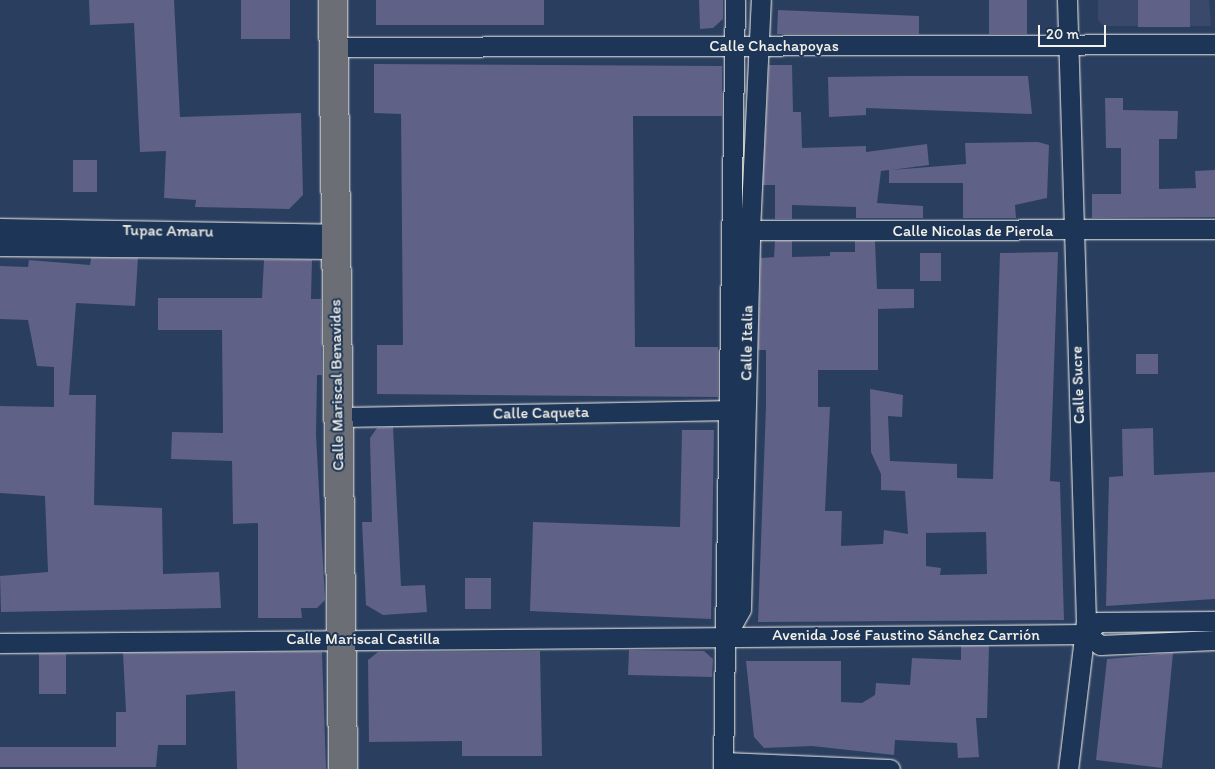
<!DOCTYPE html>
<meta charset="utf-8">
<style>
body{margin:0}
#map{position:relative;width:1215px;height:769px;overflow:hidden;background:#2a3e60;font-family:Itim,sans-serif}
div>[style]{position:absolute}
.built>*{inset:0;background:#3a486b}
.building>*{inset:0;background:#5f6186;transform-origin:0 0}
.roads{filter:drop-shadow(0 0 1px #f4f1e8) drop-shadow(0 0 1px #f4f1e8)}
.street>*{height:19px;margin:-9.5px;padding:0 9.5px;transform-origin:9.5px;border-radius:9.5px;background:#1d3557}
.primary>*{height:28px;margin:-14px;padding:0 14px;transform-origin:14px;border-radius:14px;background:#6b6f75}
span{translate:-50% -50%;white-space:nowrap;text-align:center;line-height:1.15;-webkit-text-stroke:4px #1d3557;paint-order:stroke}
.street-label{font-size:16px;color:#f4f1e8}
.scale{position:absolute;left:1038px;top:25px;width:68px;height:22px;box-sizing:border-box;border:2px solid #f4f1e8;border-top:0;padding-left:6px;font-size:15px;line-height:18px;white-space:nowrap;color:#f4f1e8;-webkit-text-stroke:4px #1d3557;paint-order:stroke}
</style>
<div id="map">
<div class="built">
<i style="clip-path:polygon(1098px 0,1209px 0,1211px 26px,1104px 26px,1098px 20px)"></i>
</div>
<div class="building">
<i style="clip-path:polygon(89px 0,174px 0,180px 117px,301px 113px,303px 195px,289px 209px,195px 207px,196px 200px,164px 198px,166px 151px,140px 152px,134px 23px,90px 25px)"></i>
<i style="left:241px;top:0;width:49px;height:39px"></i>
<i style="left:376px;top:0;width:168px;height:25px"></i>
<i style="clip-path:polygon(699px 0,723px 0,723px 19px,713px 28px,700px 29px)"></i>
<i style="left:989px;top:0;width:38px;height:34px"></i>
<i style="left:1138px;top:0;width:52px;height:27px"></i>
<i style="clip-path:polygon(778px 10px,919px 16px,919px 34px,777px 34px)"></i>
<i style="clip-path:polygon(374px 64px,722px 66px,722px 116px,633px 116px,635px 347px,718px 347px,718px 397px,377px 394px,377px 345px,403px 345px,401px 114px,374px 113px)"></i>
<i style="clip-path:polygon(769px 65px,792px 65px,793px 112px,801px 112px,802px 148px,866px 146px,866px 152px,927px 144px,929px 165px,891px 170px,966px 164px,965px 143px,1038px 142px,1049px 145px,1047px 198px,1015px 205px,1016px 218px,963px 218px,963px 183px,889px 183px,889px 170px,881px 171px,877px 203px,923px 206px,923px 218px,856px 218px,856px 207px,792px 205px,792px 219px,775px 219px,775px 185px,763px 185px)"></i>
<i style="clip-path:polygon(902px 76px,1028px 76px,1032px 114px,866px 108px,866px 115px,829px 117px,828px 77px)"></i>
<i style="clip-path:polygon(1105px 98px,1123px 98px,1123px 110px,1178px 111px,1177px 139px,1159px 139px,1159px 189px,1196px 188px,1195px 171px,1215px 170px,1215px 217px,1092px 218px,1092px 194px,1121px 194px,1121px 148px,1106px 148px)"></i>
<i style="left:73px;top:160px;width:24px;height:32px"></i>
<i style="clip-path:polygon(evenodd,775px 241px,792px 241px,792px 257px,830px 256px,830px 252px,855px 252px,855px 241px,875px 241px,877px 289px,914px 289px,914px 308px,878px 309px,878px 370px,818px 370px,818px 407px,830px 407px,825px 511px,842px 511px,841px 546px,883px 544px,884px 530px,908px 534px,905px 491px,881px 490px,881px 474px,871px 452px,870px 389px,903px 395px,902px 417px,888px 416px,890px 461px,957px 464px,957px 478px,993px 479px,1000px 253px,1058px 252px,1050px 481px,1060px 482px,1064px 620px,758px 622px,766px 406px,766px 350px,758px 350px,761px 258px,774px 257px,775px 241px,986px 532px,987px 574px,940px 575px,941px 568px,926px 566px,926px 533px,986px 532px)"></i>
<i style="left:920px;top:253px;width:21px;height:28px"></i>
<i style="clip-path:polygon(91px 258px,138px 258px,135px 306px,76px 303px,69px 395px,96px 395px,94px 505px,162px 508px,163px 574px,219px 572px,221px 608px,1px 612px,0 576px,48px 572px,45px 496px,0 493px,0 406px,54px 407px,54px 367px,37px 366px,28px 320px,0 319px,0 266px,28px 267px,29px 260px,90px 265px)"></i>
<i style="clip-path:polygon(264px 260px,312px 260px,311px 299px,321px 299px,322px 375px,317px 375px,316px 435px,325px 600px,317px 608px,301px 608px,302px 618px,258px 618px,258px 523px,233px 524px,232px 461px,171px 459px,172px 432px,223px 433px,222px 330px,158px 330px,158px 298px,262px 298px)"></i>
<i style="left:1136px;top:354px;width:22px;height:20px"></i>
<i style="clip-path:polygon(393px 427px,401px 586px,425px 585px,427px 612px,383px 615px,366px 605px,362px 522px,372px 522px,370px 438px,377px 428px)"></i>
<i style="clip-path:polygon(1153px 428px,1154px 475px,1215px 472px,1215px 599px,1106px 606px,1109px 477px,1123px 476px,1122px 429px)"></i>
<i style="clip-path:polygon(682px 430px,714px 430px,711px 619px,530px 611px,533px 522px,680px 527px)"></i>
<i style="left:465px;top:578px;width:26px;height:31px"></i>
<i style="clip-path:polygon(961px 646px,989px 646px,987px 718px,976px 718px,979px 757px,958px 758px,957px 743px,895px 740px,894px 755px,812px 746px,764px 748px,754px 737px,746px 661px,841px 661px,841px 702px,862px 703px,875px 695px,876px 683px,910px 685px,912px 658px,961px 660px)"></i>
<i style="clip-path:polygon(629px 650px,704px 651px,713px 659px,712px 677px,628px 675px)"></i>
<i style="clip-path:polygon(540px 651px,542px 756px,462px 756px,462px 741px,369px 742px,368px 660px,378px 652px)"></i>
<i style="clip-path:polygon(322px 652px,326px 769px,237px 769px,235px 691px,186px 695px,186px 745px,158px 745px,156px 767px,0 767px,0 747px,116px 747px,116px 712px,126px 712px,123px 653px)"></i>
<i style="clip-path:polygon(1173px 653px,1162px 768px,1096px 760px,1107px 659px)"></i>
<i style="left:39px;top:654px;width:27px;height:40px"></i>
</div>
<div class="roads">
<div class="street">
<i style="left:1067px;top:0;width:621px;rotate:88.25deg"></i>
<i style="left:1086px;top:621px;width:149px;rotate:96.9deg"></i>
<i style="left:333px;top:47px;width:882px;rotate:-0.19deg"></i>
<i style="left:0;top:228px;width:336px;rotate:1deg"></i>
<i style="left:737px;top:230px;width:478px;rotate:-0.1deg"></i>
<i style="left:0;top:246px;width:335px;rotate:0.5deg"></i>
<i style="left:338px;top:417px;width:401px;rotate:-1deg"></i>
<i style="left:1086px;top:634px;width:17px;rotate:-45deg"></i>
<i style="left:1098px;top:622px;width:117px;rotate:-0.5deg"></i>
<i style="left:726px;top:636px;width:31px;rotate:-61deg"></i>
<i style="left:741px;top:609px;width:379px;rotate:-88.6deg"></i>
<i style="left:750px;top:230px;width:230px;rotate:-87.3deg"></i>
<i style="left:0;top:643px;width:1086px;rotate:-0.47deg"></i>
<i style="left:1086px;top:634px;width:18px;rotate:38deg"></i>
<i style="left:1100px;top:645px;width:115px;rotate:-2.5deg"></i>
<i style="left:723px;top:762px;width:167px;rotate:2.4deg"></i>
<i style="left:723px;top:769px;width:769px;rotate:-89.11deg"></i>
</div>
<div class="primary">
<i style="left:333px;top:0;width:769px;rotate:89.25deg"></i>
</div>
</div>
<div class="street-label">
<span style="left:774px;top:46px">Calle Chachapoyas</span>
<span style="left:168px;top:231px;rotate:1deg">Tupac Amaru</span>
<span style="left:973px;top:231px">Calle Nicolas de Pierola</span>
<span style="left:747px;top:343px;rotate:-89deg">Calle Italia</span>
<span style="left:337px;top:385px;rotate:-91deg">Calle Mariscal Benavides</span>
<span style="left:1078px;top:385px;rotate:-92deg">Calle Sucre</span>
<span style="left:541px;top:413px;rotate:-1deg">Calle Caqueta</span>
<span style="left:906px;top:635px">Avenida José Faustino Sánchez Carrión</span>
<span style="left:363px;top:639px">Calle Mariscal Castilla</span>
</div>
<div class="scale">20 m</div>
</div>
